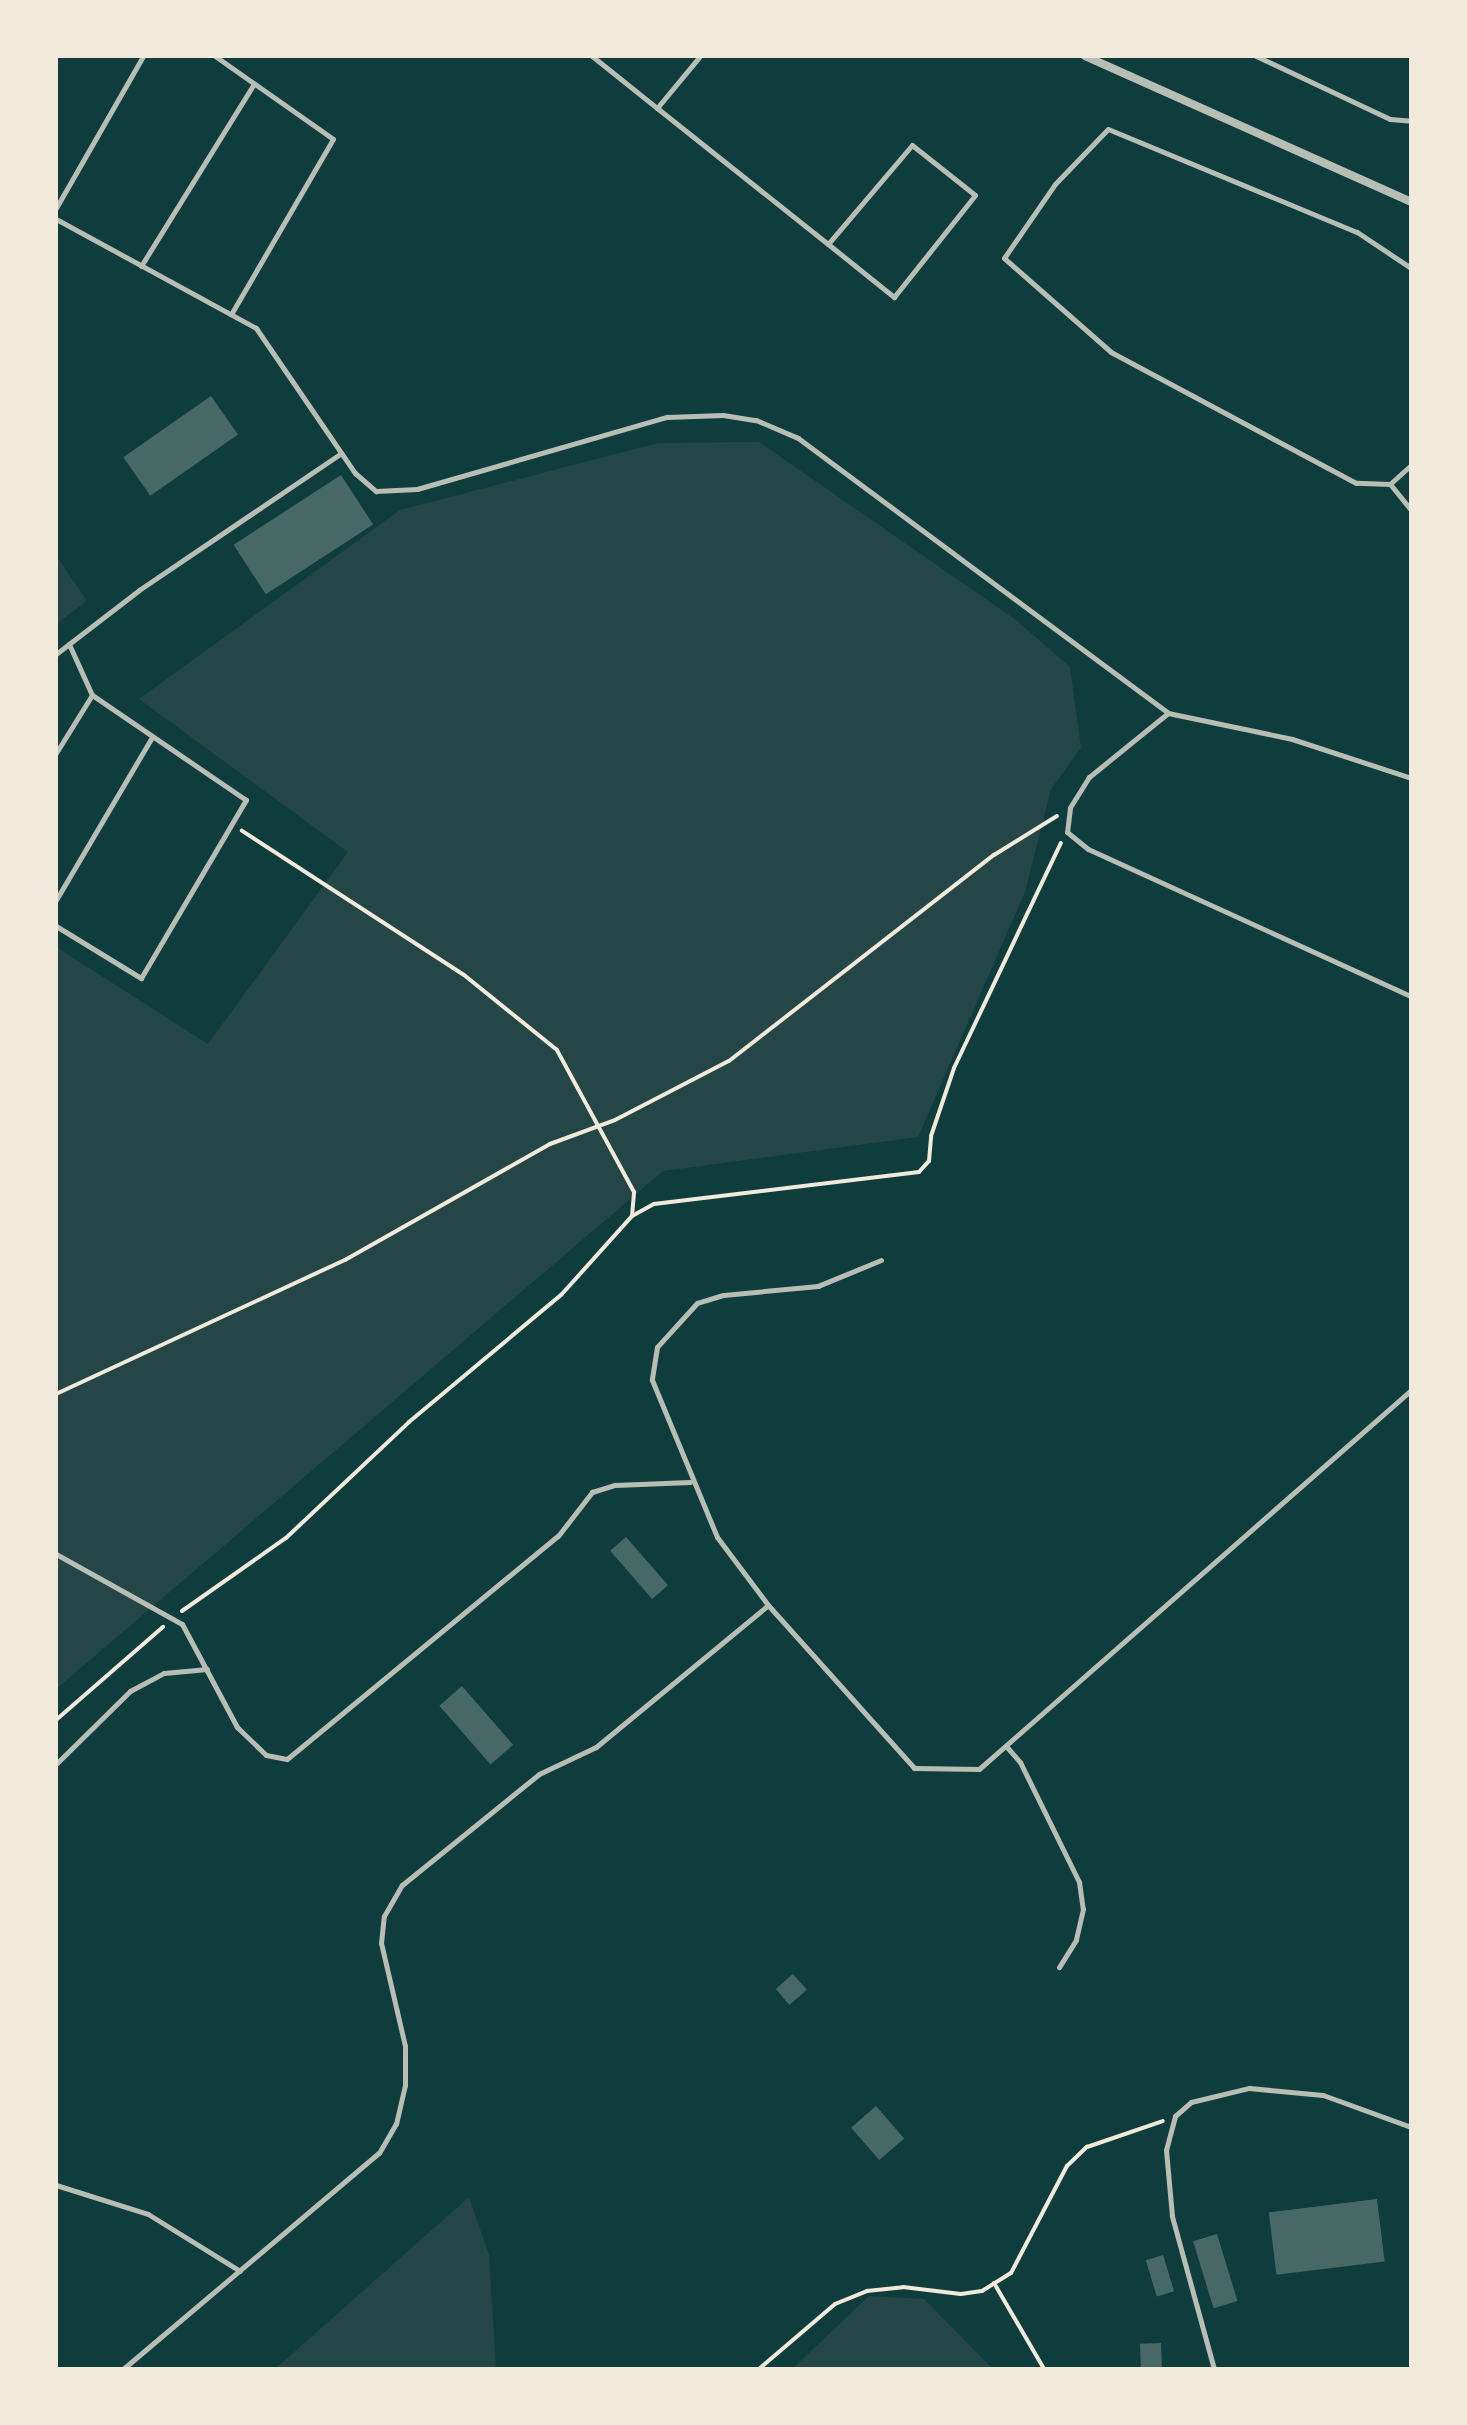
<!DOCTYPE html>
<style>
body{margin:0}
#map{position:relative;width:1467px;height:2425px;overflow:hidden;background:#0f3d3e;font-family:"Asap Condensed",sans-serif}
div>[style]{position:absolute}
.green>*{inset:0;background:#244646}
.building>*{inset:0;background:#486865;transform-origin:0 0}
.path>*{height:4px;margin:-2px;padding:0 2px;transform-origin:2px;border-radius:2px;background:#f1e9da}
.service>*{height:5px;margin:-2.5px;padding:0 2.5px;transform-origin:2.5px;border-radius:2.5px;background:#b8beb3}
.minor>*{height:8px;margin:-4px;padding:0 4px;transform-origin:4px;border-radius:4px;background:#b8beb3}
span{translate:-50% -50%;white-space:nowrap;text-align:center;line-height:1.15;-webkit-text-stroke:6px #f1e9da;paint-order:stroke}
.frame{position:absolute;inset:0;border:58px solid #f1e9da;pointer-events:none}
</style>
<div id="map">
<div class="green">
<i style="clip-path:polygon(759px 442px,1016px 620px,1070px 667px,1081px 748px,1051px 789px,1025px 892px,918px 1137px,663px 1171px,56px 1689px,56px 947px,208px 1044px,348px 852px,139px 699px,400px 510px,658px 443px)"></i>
<i style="clip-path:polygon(56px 555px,87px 601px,56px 624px)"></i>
<i style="clip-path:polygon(469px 2197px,489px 2255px,496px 2369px,275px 2369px)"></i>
<i style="clip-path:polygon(869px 2296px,924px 2299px,993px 2369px,792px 2369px)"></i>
</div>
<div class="building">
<i style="left:211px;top:396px;width:47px;height:107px;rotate:55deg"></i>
<i style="left:341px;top:475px;width:59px;height:128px;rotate:57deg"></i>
<i style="left:626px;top:1537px;width:64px;height:21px;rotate:49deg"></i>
<i style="left:462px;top:1686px;width:78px;height:30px;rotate:49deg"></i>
<i style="left:793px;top:1974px;width:21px;height:23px;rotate:49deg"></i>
<i style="left:876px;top:2106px;width:43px;height:33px;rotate:49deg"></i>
<i style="left:1377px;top:2199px;width:63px;height:109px;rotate:83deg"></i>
<i style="left:1217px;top:2234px;width:70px;height:25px;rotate:73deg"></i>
<i style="left:1163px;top:2255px;width:38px;height:18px;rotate:73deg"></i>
<i style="left:1161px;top:2343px;width:26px;height:21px;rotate:88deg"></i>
</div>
<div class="path">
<i style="left:632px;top:1216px;width:25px;rotate:-29deg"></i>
<i style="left:654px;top:1204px;width:267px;rotate:-6.9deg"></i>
<i style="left:919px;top:1172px;width:15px;rotate:-48deg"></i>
<i style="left:929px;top:1161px;width:25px;rotate:-85deg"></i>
<i style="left:931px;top:1136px;width:72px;rotate:-71.3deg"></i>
<i style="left:954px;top:1068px;width:249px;rotate:-64.6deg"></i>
<i style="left:56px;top:1394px;width:319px;rotate:-24.9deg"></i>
<i style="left:345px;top:1260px;width:236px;rotate:-29.5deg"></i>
<i style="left:550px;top:1144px;width:69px;rotate:-20.3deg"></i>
<i style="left:615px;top:1120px;width:128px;rotate:-27.4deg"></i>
<i style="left:729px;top:1061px;width:336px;rotate:-37.9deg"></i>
<i style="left:994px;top:855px;width:74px;rotate:-31.8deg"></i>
<i style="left:182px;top:1611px;width:127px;rotate:-35.1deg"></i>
<i style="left:286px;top:1538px;width:169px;rotate:-43.3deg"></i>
<i style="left:409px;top:1422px;width:199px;rotate:-39.9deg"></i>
<i style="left:562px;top:1294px;width:105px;rotate:-48.1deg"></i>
<i style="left:632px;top:1216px;width:24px;rotate:-85deg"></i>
<i style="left:634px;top:1192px;width:162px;rotate:-118.5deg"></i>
<i style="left:557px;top:1050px;width:119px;rotate:-141.1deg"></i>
<i style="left:464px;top:975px;width:265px;rotate:-147deg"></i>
<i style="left:56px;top:1720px;width:142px;rotate:-41deg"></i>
<i style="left:994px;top:2283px;width:99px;rotate:59.8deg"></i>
<i style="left:759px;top:2369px;width:100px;rotate:-40.5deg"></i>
<i style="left:835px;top:2304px;width:35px;rotate:-22deg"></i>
<i style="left:867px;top:2291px;width:36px;rotate:-6deg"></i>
<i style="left:903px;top:2287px;width:58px;rotate:6.9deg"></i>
<i style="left:961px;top:2294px;width:21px;rotate:-8deg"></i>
<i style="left:982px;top:2291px;width:34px;rotate:-32deg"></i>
<i style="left:1011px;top:2273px;width:121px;rotate:-62.4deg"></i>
<i style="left:1067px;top:2166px;width:28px;rotate:-44deg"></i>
<i style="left:1087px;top:2147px;width:80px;rotate:-18.9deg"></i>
</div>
<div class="service">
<i style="left:215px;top:56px;width:144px;rotate:35.1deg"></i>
<i style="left:333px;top:139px;width:203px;rotate:120.2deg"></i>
<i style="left:592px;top:56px;width:83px;rotate:38.7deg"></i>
<i style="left:657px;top:108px;width:218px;rotate:38.5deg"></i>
<i style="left:828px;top:244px;width:85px;rotate:38.8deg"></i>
<i style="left:894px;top:297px;width:130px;rotate:-51.5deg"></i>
<i style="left:975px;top:195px;width:80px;rotate:-141.6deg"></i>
<i style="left:912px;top:145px;width:130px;rotate:130.3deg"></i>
<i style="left:1256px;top:56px;width:148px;rotate:25.2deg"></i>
<i style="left:1390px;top:119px;width:21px;rotate:5deg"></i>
<i style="left:657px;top:108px;width:67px;rotate:-50.4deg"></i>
<i style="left:56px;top:208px;width:175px;rotate:-60.2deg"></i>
<i style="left:56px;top:219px;width:228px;rotate:28.6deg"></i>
<i style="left:256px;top:328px;width:176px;rotate:55.7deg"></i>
<i style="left:355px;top:473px;width:28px;rotate:41deg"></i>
<i style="left:376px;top:491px;width:41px;rotate:-2.8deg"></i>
<i style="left:417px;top:489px;width:260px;rotate:-16.1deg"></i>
<i style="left:667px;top:417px;width:56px;rotate:-2deg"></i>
<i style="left:723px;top:415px;width:33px;rotate:9deg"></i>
<i style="left:756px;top:420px;width:46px;rotate:23.2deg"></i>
<i style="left:798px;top:438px;width:461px;rotate:36.6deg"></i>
<i style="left:1168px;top:713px;width:127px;rotate:11.8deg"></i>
<i style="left:1292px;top:739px;width:125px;rotate:18.1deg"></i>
<i style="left:141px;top:266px;width:214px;rotate:-58.2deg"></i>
<i style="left:1411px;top:465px;width:28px;rotate:138deg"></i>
<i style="left:1390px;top:484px;width:33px;rotate:51deg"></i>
<i style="left:1390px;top:484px;width:34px;rotate:-178deg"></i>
<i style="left:1356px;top:483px;width:278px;rotate:-151.9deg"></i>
<i style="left:1111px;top:352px;width:142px;rotate:-138.7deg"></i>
<i style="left:1004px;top:258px;width:90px;rotate:-55.4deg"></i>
<i style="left:1055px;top:184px;width:76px;rotate:-46.1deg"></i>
<i style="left:1108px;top:129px;width:269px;rotate:22.5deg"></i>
<i style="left:1357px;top:232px;width:65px;rotate:33.7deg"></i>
<i style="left:56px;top:654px;width:105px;rotate:-37.6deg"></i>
<i style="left:139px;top:590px;width:244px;rotate:-34.1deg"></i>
<i style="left:1168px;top:713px;width:102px;rotate:141deg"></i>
<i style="left:1089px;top:777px;width:36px;rotate:122deg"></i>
<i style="left:1070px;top:808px;width:24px;rotate:97deg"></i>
<i style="left:1067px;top:832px;width:27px;rotate:39deg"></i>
<i style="left:1088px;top:849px;width:355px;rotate:24.5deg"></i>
<i style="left:56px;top:753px;width:68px;rotate:-58.2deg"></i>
<i style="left:56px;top:900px;width:189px;rotate:-59.5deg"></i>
<i style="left:56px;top:926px;width:100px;rotate:31.5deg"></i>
<i style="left:141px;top:978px;width:207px;rotate:-59.5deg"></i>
<i style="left:246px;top:800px;width:186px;rotate:-145.7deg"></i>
<i style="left:92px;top:695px;width:56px;rotate:-114.3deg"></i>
<i style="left:881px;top:1260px;width:68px;rotate:157.6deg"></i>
<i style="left:818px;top:1286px;width:95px;rotate:174.6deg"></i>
<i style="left:723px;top:1295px;width:27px;rotate:163deg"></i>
<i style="left:697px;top:1303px;width:59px;rotate:132.3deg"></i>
<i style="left:657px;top:1347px;width:33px;rotate:99deg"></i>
<i style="left:652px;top:1380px;width:170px;rotate:67.5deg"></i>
<i style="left:717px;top:1537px;width:85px;rotate:53.1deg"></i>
<i style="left:768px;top:1605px;width:219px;rotate:48.1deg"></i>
<i style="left:914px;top:1768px;width:65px;rotate:0.9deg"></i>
<i style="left:979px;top:1769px;width:575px;rotate:-41.26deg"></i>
<i style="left:56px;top:1554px;width:144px;rotate:29.1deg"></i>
<i style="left:182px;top:1624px;width:117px;rotate:61.9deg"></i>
<i style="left:237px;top:1727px;width:40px;rotate:44deg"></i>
<i style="left:266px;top:1755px;width:21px;rotate:11deg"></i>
<i style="left:287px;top:1759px;width:351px;rotate:-39.5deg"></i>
<i style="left:558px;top:1536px;width:56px;rotate:-52.3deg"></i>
<i style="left:592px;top:1492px;width:24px;rotate:-17deg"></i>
<i style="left:615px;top:1485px;width:75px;rotate:-2.3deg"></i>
<i style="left:1006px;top:1746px;width:21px;rotate:49deg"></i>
<i style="left:1020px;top:1762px;width:134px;rotate:63.8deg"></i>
<i style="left:1079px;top:1882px;width:27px;rotate:82deg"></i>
<i style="left:1083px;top:1909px;width:32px;rotate:103deg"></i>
<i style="left:1076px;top:1940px;width:32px;rotate:122deg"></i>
<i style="left:56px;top:1764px;width:104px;rotate:-44.6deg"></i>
<i style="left:130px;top:1691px;width:38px;rotate:-28deg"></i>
<i style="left:164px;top:1673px;width:43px;rotate:-5.3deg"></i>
<i style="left:56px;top:2185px;width:96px;rotate:17.5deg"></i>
<i style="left:148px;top:2214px;width:108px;rotate:31.8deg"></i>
<i style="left:123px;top:2369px;width:335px;rotate:-40.2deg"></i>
<i style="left:379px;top:2153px;width:34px;rotate:-60deg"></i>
<i style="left:396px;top:2124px;width:40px;rotate:-77deg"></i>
<i style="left:405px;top:2085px;width:39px;rotate:-90deg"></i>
<i style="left:405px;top:2046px;width:106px;rotate:-103.1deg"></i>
<i style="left:381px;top:1943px;width:27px;rotate:-84deg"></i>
<i style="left:384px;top:1916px;width:36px;rotate:-60deg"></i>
<i style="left:402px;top:1885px;width:176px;rotate:-39deg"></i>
<i style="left:539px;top:1774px;width:63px;rotate:-25.3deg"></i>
<i style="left:596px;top:1747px;width:223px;rotate:-39.5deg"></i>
<i style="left:1214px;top:2369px;width:159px;rotate:-105.4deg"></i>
<i style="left:1172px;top:2216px;width:66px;rotate:-95.2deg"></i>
<i style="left:1166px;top:2150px;width:35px;rotate:-75deg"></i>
<i style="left:1175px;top:2116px;width:21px;rotate:-41deg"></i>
<i style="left:1191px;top:2102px;width:60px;rotate:-13.6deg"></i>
<i style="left:1249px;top:2088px;width:74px;rotate:5.4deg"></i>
<i style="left:1323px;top:2095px;width:94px;rotate:20deg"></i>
</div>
<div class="minor">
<i style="left:1085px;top:56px;width:357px;rotate:24.1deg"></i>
</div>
<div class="frame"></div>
</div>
